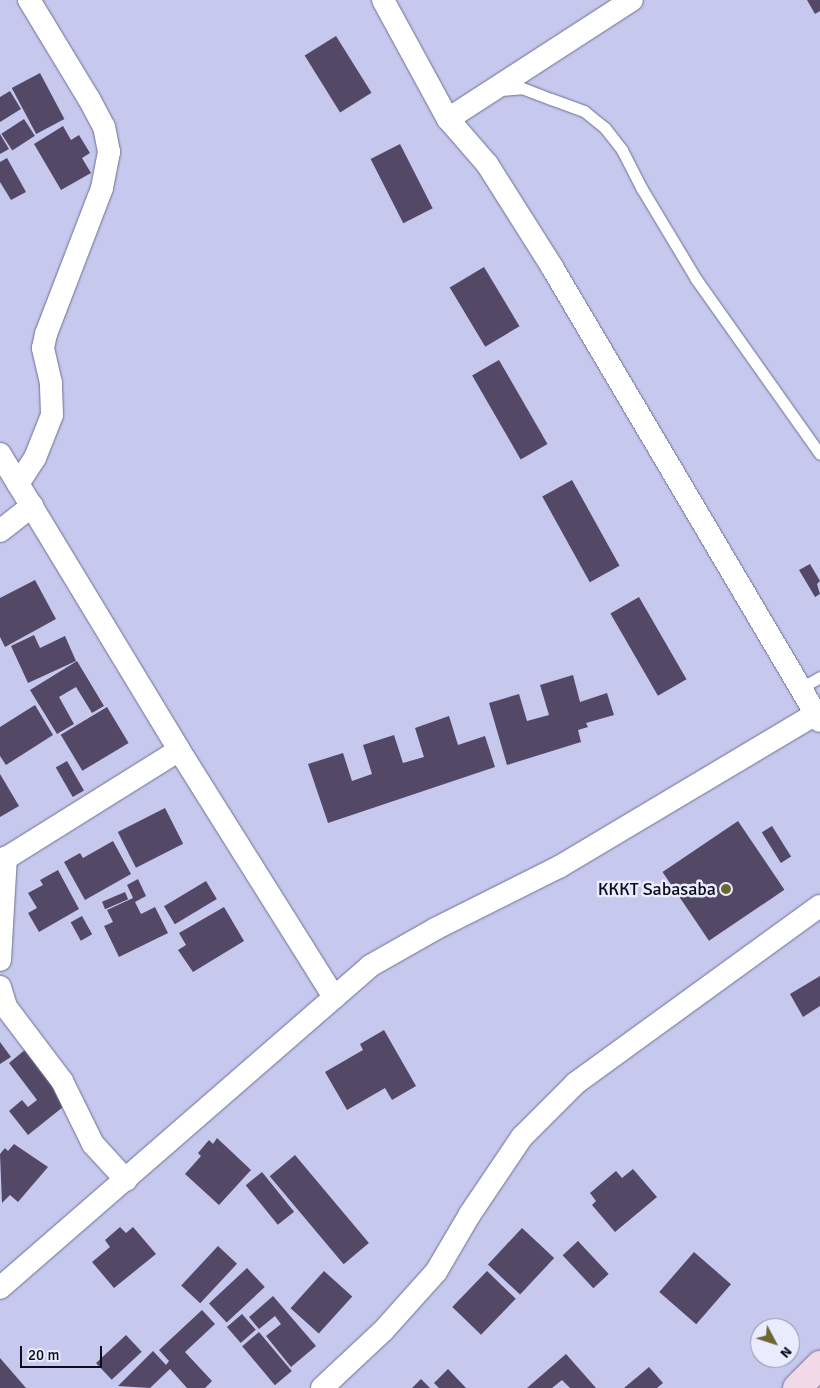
<!DOCTYPE html>
<style>
body{margin:0}
#map{position:relative;width:820px;height:1388px;overflow:hidden;background:#c6c8ee;font-family:Signika,sans-serif}
div>[style]{position:absolute}
.building>*{inset:0;background:#544867;transform-origin:0 0}
.roads{filter:drop-shadow(0 0 1px #6e6f92) drop-shadow(0 0 1px #6e6f92)}
.service>*{height:11px;margin:-5.5px;padding:0 5.5px;transform-origin:5.5px;border-radius:5.5px;background:#fff}
.minor>*{height:22px;margin:-11px;padding:0 11px;transform-origin:11px;border-radius:11px;background:#fff}
.secondary>*{height:28px;margin:-14px;padding:0 14px;transform-origin:14px;border-radius:14px;background:#f1d9e8}
.dots>*{width:14px;height:14px;translate:-50% -50%;box-sizing:border-box;border:2px solid #e9ebfe;border-radius:50%}
span{translate:-50% -50%;white-space:nowrap;text-align:center;line-height:1.15;-webkit-text-stroke:5px #e9ebfe;paint-order:stroke}
.poi-label{font-size:18px;color:#0c0d19}
.right{translate:-100% -50%;text-align:right}
.north{position:absolute;left:750px;top:1318px;width:50px;height:50px;box-sizing:border-box;background:#e9ebfe;border:1px solid #9192a2;border-radius:50%;rotate:130deg;font-size:14px;font-weight:700;line-height:20px;text-align:center;color:#0c0d19}
.north::after{content:'';display:block;margin:auto;width:18px;height:22px;background:#6d6633;clip-path:polygon(50% 0,100% 100%,50% 72%,0 100%)}
.scale{position:absolute;left:20px;top:1346px;width:82px;height:22px;box-sizing:border-box;border:2px solid #0c0d19;border-top:0;padding-left:6px;font-size:15px;line-height:18px;white-space:nowrap;color:#0c0d19;-webkit-text-stroke:4px #e9ebfe;paint-order:stroke}
</style>
<div id="map">
<div class="building">
<i style="clip-path:polygon(807px 0,820px 0,820px 11px,815px 14px)"></i>
<i style="left:336px;top:36px;width:67px;height:37px;rotate:58deg"></i>
<i style="left:40px;top:73px;width:52px;height:32px;rotate:62deg"></i>
<i style="clip-path:polygon(10px 91px,21px 109px,0 122px,0 97px)"></i>
<i style="left:24px;top:119px;width:20px;height:27px;rotate:57deg"></i>
<i style="clip-path:polygon(63px 126px,71px 140px,79px 135px,90px 153px,82px 158px,91px 173px,61px 190px,34px 144px)"></i>
<i style="clip-path:polygon(0 134px,9px 149px,0 154px)"></i>
<i style="left:400px;top:144px;width:72px;height:33px;rotate:63deg"></i>
<i style="clip-path:polygon(7px 158px,26px 192px,11px 200px,0 182px,0 162px)"></i>
<i style="left:484px;top:267px;width:69px;height:40px;rotate:59deg"></i>
<i style="left:499px;top:360px;width:97px;height:31px;rotate:60deg"></i>
<i style="left:572px;top:480px;width:98px;height:34px;rotate:61deg"></i>
<i style="clip-path:polygon(810px 564px,820px 581px,817px 584px,820px 594px,815px 597px,799px 570px)"></i>
<i style="clip-path:polygon(35px 580px,56px 619px,5px 647px,0 637px,0 598px)"></i>
<i style="left:639px;top:597px;width:95px;height:33px;rotate:60deg"></i>
<i style="clip-path:polygon(34px 635px,40px 648px,65px 636px,76px 661px,28px 683px,11px 646px)"></i>
<i style="clip-path:polygon(77px 661px,104px 706px,92px 713px,76px 687px,59px 697px,74px 724px,57px 734px,30px 690px)"></i>
<i style="clip-path:polygon(573px 675px,580px 702px,607px 693px,614px 715px,586px 723px,588px 727px,578px 730px,581px 742px,507px 765px,489px 703px,519px 694px,527px 721px,549px 715px,540px 685px)"></i>
<i style="clip-path:polygon(35px 705px,53px 735px,6px 765px,0 756px,0 727px)"></i>
<i style="left:107px;top:707px;width:42px;height:54px;rotate:59deg"></i>
<i style="clip-path:polygon(449px 716px,458px 745px,485px 736px,495px 767px,328px 823px,308px 764px,343px 753px,352px 781px,372px 774px,363px 745px,394px 735px,403px 763px,424px 757px,415px 728px)"></i>
<i style="left:67px;top:761px;width:34px;height:13px;rotate:60deg"></i>
<i style="clip-path:polygon(0 774px,19px 806px,0 817px)"></i>
<i style="left:165px;top:808px;width:40px;height:53px;rotate:63deg"></i>
<i style="left:738px;top:821px;width:83px;height:91px;rotate:56deg"></i>
<i style="left:772px;top:826px;width:36px;height:12px;rotate:58deg"></i>
<i style="clip-path:polygon(113px 841px,131px 874px,85px 900px,64px 862px,80px 853px,83px 858px)"></i>
<i style="clip-path:polygon(58px 870px,79px 909px,39px 932px,28px 913px,37px 908px,28px 893px,43px 885px,40px 880px)"></i>
<i style="clip-path:polygon(138px 879px,146px 896px,135px 902px,141px 914px,155px 907px,168px 933px,119px 957px,104px 926px,113px 922px,107px 910px,133px 898px,127px 885px)"></i>
<i style="left:206px;top:881px;width:21px;height:49px;rotate:59deg"></i>
<i style="left:125px;top:892px;width:8px;height:25px;rotate:67deg"></i>
<i style="clip-path:polygon(224px 907px,244px 941px,193px 972px,178px 950px,186px 945px,179px 933px)"></i>
<i style="left:82px;top:916px;width:21px;height:13px;rotate:61deg"></i>
<i style="clip-path:polygon(820px 976px,820px 1006px,803px 1017px,790px 994px)"></i>
<i style="clip-path:polygon(384px 1030px,416px 1086px,392px 1100px,385px 1088px,347px 1110px,325px 1072px,363px 1050px,360px 1044px)"></i>
<i style="clip-path:polygon(0 1042px,11px 1057px,0 1064px)"></i>
<i style="clip-path:polygon(26px 1049px,68px 1103px,28px 1135px,9px 1111px,22px 1100px,28px 1107px,37px 1100px,9px 1063px)"></i>
<i style="clip-path:polygon(217px 1138px,251px 1170px,219px 1205px,185px 1174px,201px 1156px,198px 1153px,209px 1140px,213px 1144px)"></i>
<i style="clip-path:polygon(14px 1144px,48px 1167px,18px 1202px,10px 1195px,2px 1203px,0 1154px,5px 1148px,8px 1151px)"></i>
<i style="left:295px;top:1155px;width:115px;height:33px;rotate:50deg"></i>
<i style="clip-path:polygon(633px 1169px,657px 1197px,615px 1232px,592px 1205px,596px 1201px,590px 1193px,616px 1171px,622px 1178px)"></i>
<i style="left:262px;top:1172px;width:51px;height:21px;rotate:51deg"></i>
<i style="clip-path:polygon(120px 1227px,126px 1233px,133px 1227px,156px 1254px,114px 1288px,92px 1262px,110px 1247px,105px 1240px)"></i>
<i style="left:522px;top:1228px;width:44px;height:50px;rotate:43deg"></i>
<i style="left:578px;top:1241px;width:45px;height:21px;rotate:47deg"></i>
<i style="left:218px;top:1246px;width:26px;height:54px;rotate:43deg"></i>
<i style="left:694px;top:1252px;width:49px;height:53px;rotate:41deg"></i>
<i style="left:247px;top:1268px;width:26px;height:52px;rotate:47deg"></i>
<i style="left:324px;top:1271px;width:38px;height:50px;rotate:42deg"></i>
<i style="left:487px;top:1271px;width:40px;height:50px;rotate:44deg"></i>
<i style="clip-path:polygon(273px 1296px,316px 1346px,291px 1367px,266px 1336px,281px 1324px,275px 1316px,259px 1329px,249px 1317px)"></i>
<i style="clip-path:polygon(202px 1310px,215px 1324px,185px 1352px,212px 1381px,205px 1388px,187px 1388px,170px 1369px,150px 1388px,118px 1386px,153px 1351px,166px 1365px,169px 1361px,159px 1350px)"></i>
<i style="left:242px;top:1314px;width:21px;height:20px;rotate:49deg"></i>
<i style="left:259px;top:1332px;width:51px;height:22px;rotate:50deg"></i>
<i style="left:126px;top:1335px;width:23px;height:41px;rotate:47deg"></i>
<i style="clip-path:polygon(566px 1354px,596px 1388px,570px 1388px,562px 1380px,552px 1388px,527px 1388px)"></i>
<i style="clip-path:polygon(0 1358px,26px 1388px,0 1388px)"></i>
<i style="clip-path:polygon(649px 1367px,663px 1383px,657px 1388px,624px 1388px)"></i>
<i style="clip-path:polygon(448px 1369px,466px 1388px,439px 1388px,434px 1383px)"></i>
<i style="clip-path:polygon(421px 1379px,430px 1388px,412px 1388px)"></i>
</div>
<div class="roads">
<div class="service">
<i style="left:501px;top:90px;width:21px;rotate:-5deg"></i>
<i style="left:522px;top:88px;width:31px;rotate:21deg"></i>
<i style="left:551px;top:99px;width:35px;rotate:20deg"></i>
<i style="left:584px;top:111px;width:27px;rotate:39deg"></i>
<i style="left:605px;top:128px;width:28px;rotate:52deg"></i>
<i style="left:622px;top:150px;width:44px;rotate:62.9deg"></i>
<i style="left:642px;top:189px;width:105px;rotate:59deg"></i>
<i style="left:696px;top:279px;width:214px;rotate:54.7deg"></i>
<i style="left:801px;top:688px;width:22px;rotate:-30deg"></i>
</div>
<div class="minor">
<i style="left:383px;top:0;width:136px;rotate:61.4deg"></i>
<i style="left:448px;top:119px;width:60px;rotate:49.1deg"></i>
<i style="left:487px;top:164px;width:122px;rotate:57.7deg"></i>
<i style="left:552px;top:267px;width:527px;rotate:59.45deg"></i>
<i style="left:448px;top:119px;width:219px;rotate:-32.9deg"></i>
<i style="left:0;top:454px;width:346px;rotate:58.8deg"></i>
<i style="left:179px;top:750px;width:292px;rotate:57.9deg"></i>
<i style="left:18px;top:484px;width:31px;rotate:-57deg"></i>
<i style="left:35px;top:458px;width:46px;rotate:-68.4deg"></i>
<i style="left:52px;top:415px;width:32px;rotate:-92deg"></i>
<i style="left:51px;top:383px;width:36px;rotate:-103deg"></i>
<i style="left:43px;top:348px;width:14px;rotate:-78deg"></i>
<i style="left:46px;top:334px;width:156px;rotate:-69deg"></i>
<i style="left:102px;top:188px;width:37px;rotate:-79deg"></i>
<i style="left:109px;top:152px;width:25px;rotate:-101deg"></i>
<i style="left:104px;top:127px;width:32px;rotate:-118deg"></i>
<i style="left:89px;top:99px;width:116px;rotate:-121.2deg"></i>
<i style="left:0;top:531px;width:41px;rotate:-38deg"></i>
<i style="left:0;top:862px;width:211px;rotate:-32deg"></i>
<i style="left:0;top:960px;width:103px;rotate:-86.7deg"></i>
<i style="left:0;top:987px;width:21px;rotate:73deg"></i>
<i style="left:6px;top:1007px;width:93px;rotate:52.9deg"></i>
<i style="left:62px;top:1081px;width:70px;rotate:63.8deg"></i>
<i style="left:93px;top:1144px;width:49px;rotate:47.5deg"></i>
<i style="left:0;top:1288px;width:490px;rotate:-41deg"></i>
<i style="left:370px;top:966px;width:75px;rotate:-29.6deg"></i>
<i style="left:435px;top:929px;width:139px;rotate:-26.6deg"></i>
<i style="left:559px;top:867px;width:299px;rotate:-30.8deg"></i>
<i style="left:322px;top:1388px;width:83px;rotate:-43.1deg"></i>
<i style="left:383px;top:1331px;width:79px;rotate:-48.1deg"></i>
<i style="left:436px;top:1272px;width:67px;rotate:-59.6deg"></i>
<i style="left:470px;top:1214px;width:93px;rotate:-56deg"></i>
<i style="left:522px;top:1137px;width:76px;rotate:-45deg"></i>
<i style="left:576px;top:1083px;width:301px;rotate:-36deg"></i>
</div>
<div class="secondary">
<i style="left:797px;top:1388px;width:33px;rotate:-45deg"></i>
</div>
</div>
<div class="dots">
<i style="left:726px;top:889px;background:#6d6633"></i>
</div>
<div class="poi-label">
<span class="right" style="left:716px;top:889px">KKKT Sabasaba</span>
</div>
<div class="north">N</div>
<div class="scale">20 m</div>
</div>
